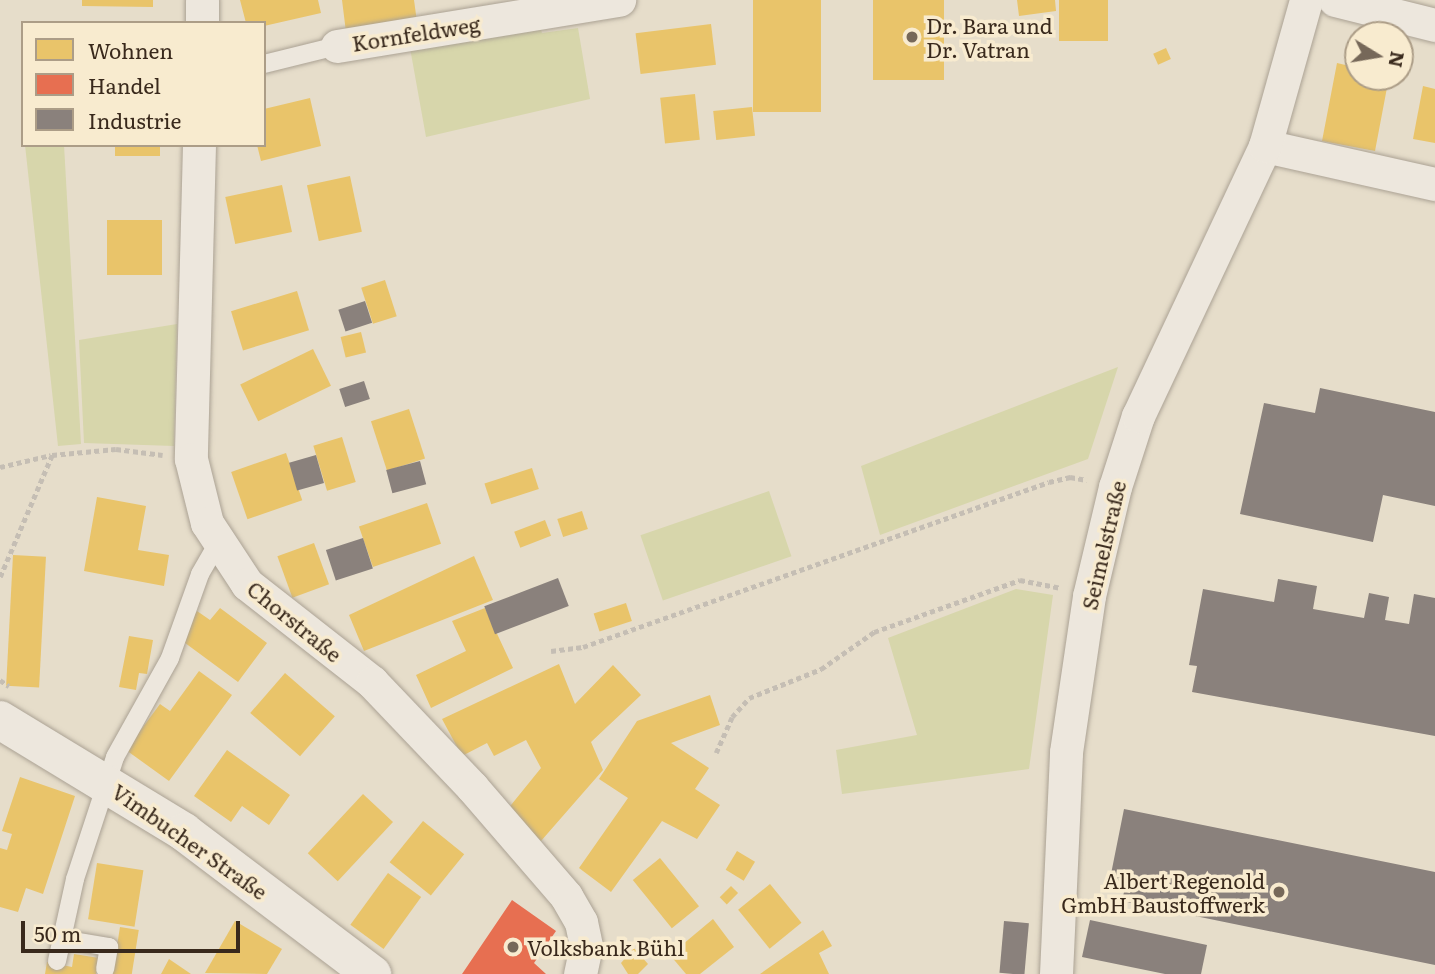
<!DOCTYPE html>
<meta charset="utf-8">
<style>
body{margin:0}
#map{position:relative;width:1435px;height:974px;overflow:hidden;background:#e6ddca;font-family:Literata,serif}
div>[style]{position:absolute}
.green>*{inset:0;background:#d7d6ab;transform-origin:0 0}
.homes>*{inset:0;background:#e9c46a;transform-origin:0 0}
.shops>*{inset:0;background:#e76f51}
.industry>*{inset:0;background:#8a817c;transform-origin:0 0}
.path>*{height:4.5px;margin-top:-2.25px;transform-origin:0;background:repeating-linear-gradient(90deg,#c5beb4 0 5px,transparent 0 8.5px)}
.roads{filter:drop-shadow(0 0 2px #aba294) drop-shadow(0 0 2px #aba294)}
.lane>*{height:18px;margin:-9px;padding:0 9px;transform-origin:9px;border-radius:9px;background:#ede7dd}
.street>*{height:33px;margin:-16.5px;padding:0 16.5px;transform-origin:16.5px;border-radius:16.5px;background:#ede7dd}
.secondary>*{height:38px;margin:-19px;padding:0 19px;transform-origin:19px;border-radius:19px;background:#ede7dd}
.dots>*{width:19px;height:19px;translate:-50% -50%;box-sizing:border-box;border:4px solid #f8ebcf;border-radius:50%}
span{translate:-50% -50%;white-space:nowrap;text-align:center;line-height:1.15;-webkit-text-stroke:7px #f8ebcf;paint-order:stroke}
.poi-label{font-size:21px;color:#39291c}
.left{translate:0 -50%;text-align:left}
.right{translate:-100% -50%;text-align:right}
.street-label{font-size:21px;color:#39291c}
.legend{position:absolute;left:21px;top:21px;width:245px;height:126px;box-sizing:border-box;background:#f8ebcf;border:2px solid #ac9d87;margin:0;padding:9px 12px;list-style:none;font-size:21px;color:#39291c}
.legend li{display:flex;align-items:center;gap:14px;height:35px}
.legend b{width:35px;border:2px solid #ac9d87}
.north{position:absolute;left:1344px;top:21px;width:70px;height:70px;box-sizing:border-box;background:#f8ebcf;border:2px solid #ac9d87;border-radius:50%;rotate:101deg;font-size:19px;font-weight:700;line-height:28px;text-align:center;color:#39291c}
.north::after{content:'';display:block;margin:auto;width:24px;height:32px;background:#766859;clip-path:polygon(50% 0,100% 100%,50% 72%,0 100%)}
.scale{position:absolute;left:21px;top:921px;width:219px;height:32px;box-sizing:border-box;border:4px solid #39291c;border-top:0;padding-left:9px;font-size:21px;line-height:24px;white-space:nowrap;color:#39291c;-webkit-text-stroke:5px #f8ebcf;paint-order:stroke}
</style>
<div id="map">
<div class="green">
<i style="clip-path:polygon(538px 20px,542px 33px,578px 28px,590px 99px,426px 137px,410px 48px)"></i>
<i style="clip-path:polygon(25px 145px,64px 145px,81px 444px,58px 446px)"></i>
<i style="clip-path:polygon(177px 324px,174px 446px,84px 443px,79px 340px)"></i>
<i style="clip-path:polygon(1118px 367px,1088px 459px,880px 535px,861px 466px)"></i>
<i style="left:769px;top:491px;width:69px;height:136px;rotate:71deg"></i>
<i style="clip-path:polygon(1016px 589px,1053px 595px,1029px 769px,842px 794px,836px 750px,917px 735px,888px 638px)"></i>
</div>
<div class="homes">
<i style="clip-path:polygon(82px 0,153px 0,153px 7px,82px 6px)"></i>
<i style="clip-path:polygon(240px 0,318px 0,321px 13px,264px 26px,264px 23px,246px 23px)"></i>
<i style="clip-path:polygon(342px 0,414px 0,417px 22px,346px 32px)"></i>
<i style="left:753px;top:0;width:68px;height:112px"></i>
<i style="left:873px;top:0;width:71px;height:80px"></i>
<i style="clip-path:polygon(1017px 0,1055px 0,1056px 11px,1019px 16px)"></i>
<i style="left:1059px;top:0;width:49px;height:41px"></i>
<i style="left:711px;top:24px;width:41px;height:76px;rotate:83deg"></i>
<i style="left:1166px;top:48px;width:12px;height:14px;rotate:66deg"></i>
<i style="clip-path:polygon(1337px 63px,1358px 68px,1358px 77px,1389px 77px,1375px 151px,1322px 141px)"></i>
<i style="clip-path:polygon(1423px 86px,1435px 89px,1435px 143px,1413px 139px)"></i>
<i style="left:695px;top:94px;width:46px;height:35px;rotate:84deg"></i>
<i style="clip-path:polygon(310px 98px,321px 146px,261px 161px,257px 145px,264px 145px,264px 109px)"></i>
<i style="left:752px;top:107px;width:29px;height:39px;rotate:84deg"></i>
<i style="left:115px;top:145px;width:45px;height:11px"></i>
<i style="left:350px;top:176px;width:57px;height:44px;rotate:78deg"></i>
<i style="left:282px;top:185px;width:48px;height:58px;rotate:78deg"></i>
<i style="left:107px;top:220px;width:55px;height:55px"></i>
<i style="left:385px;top:280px;width:38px;height:25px;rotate:72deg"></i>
<i style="left:297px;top:291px;width:41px;height:69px;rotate:73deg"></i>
<i style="left:361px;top:332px;width:21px;height:21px;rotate:76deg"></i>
<i style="left:313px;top:349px;width:41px;height:81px;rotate:64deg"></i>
<i style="left:409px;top:409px;width:52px;height:40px;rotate:72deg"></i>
<i style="left:342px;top:437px;width:47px;height:30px;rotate:73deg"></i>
<i style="left:286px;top:453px;width:50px;height:58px;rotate:71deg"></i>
<i style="left:532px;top:468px;width:22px;height:50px;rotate:72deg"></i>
<i style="clip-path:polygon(97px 497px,146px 506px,138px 550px,169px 555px,164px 586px,84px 571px)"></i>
<i style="left:427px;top:503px;width:43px;height:72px;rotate:71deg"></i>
<i style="left:582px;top:511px;width:19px;height:26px;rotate:72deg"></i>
<i style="left:545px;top:520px;width:17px;height:33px;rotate:69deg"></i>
<i style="left:314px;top:543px;width:44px;height:39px;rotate:70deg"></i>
<i style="left:13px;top:555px;width:33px;height:131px;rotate:3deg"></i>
<i style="clip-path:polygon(474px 556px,493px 600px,364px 651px,349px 615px)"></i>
<i style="left:626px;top:603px;width:19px;height:34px;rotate:72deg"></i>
<i style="clip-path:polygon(220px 608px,267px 643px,238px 682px,177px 637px,197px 611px,210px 620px)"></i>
<i style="clip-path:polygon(485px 608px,513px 668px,431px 708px,416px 675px,466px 651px,452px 621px)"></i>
<i style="clip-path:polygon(129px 636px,153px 640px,147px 674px,139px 673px,136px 690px,119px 687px)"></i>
<i style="clip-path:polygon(559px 664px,575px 704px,613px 665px,641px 695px,591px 742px,603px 770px,541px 841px,507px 810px,541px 768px,526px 740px,494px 756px,487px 743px,462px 756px,442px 719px)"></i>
<i style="clip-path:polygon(199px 671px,232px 695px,169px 781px,126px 750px,160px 704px,170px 711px)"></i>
<i style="left:285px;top:673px;width:66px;height:53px;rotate:41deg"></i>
<i style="clip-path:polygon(710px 695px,720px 725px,671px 743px,709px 768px,695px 789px,720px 805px,697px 839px,662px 821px,611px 892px,579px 868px,628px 798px,599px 779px,637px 721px)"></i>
<i style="clip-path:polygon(227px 750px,290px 795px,269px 825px,242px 806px,231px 822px,194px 796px)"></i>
<i style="clip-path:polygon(20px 777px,75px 796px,43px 894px,26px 888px,18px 912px,0 907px,0 848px,7px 850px,12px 834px,2px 831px)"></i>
<i style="left:363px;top:794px;width:41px;height:81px;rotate:43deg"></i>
<i style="left:423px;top:821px;width:53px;height:53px;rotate:39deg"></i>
<i style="left:737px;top:851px;width:21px;height:22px;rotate:31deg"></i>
<i style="left:660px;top:858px;width:62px;height:35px;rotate:51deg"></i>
<i style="left:97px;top:863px;width:47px;height:57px;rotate:9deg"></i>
<i style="left:388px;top:873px;width:41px;height:64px;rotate:36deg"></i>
<i style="left:770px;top:884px;width:50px;height:41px;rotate:51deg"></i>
<i style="left:731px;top:886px;width:10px;height:16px;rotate:45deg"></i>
<i style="clip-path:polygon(713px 919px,734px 947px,700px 974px,686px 974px,670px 955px)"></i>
<i style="clip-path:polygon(235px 921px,282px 949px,267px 974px,205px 973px)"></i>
<i style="left:120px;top:927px;width:19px;height:48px;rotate:9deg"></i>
<i style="clip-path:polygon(823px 930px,832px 946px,819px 953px,829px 974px,760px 974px)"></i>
<i style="clip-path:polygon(634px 948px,648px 964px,638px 974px,628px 974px,621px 963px)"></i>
<i style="clip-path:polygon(74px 954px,99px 958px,96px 974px,45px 974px,47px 962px,72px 967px)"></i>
<i style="clip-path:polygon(169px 959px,191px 974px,161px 974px)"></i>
</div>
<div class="shops">
<i style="clip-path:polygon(512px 900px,556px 931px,534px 963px,546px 974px,462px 974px)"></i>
</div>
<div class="industry">
<i style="left:365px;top:301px;width:23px;height:28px;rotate:72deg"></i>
<i style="left:364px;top:381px;width:19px;height:26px;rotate:72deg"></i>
<i style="clip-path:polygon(1320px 388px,1435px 412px,1435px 506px,1383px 495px,1373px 542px,1240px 514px,1264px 403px,1315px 413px)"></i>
<i style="left:316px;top:455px;width:29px;height:28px;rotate:74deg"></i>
<i style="left:420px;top:461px;width:24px;height:35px;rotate:75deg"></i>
<i style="left:363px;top:538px;width:32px;height:39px;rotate:72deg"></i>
<i style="left:558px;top:578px;width:30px;height:79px;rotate:69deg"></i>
<i style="clip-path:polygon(1278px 579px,1317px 586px,1313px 609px,1364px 618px,1369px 593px,1389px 597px,1385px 620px,1409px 624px,1414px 594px,1435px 598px,1435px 736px,1192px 692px,1197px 666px,1189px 665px,1203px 589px,1274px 602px)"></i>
<i style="clip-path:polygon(1124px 809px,1435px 872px,1435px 965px,1122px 901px,1126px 883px,1110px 879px)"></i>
<i style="clip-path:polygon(1090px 920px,1207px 945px,1201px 974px,1165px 974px,1082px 957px)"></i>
<i style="left:1004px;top:921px;width:25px;height:52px;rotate:5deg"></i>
</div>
<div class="path">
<i style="left:0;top:467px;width:52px;rotate:-13.2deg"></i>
<i style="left:0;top:577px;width:133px;rotate:-66.9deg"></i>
<i style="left:52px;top:455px;width:64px;rotate:-5.4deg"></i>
<i style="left:116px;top:449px;width:47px;rotate:7.3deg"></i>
<i style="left:551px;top:651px;width:32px;rotate:-7deg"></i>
<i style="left:583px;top:647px;width:494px;rotate:-19.5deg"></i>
<i style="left:1049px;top:482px;width:22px;rotate:-13deg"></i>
<i style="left:1070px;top:477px;width:17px;rotate:10deg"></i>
<i style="left:0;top:680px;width:11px;rotate:34deg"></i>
<i style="left:716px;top:753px;width:39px;rotate:-66deg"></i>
<i style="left:732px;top:717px;width:25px;rotate:-48deg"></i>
<i style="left:749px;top:698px;width:78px;rotate:-21.9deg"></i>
<i style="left:821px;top:669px;width:65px;rotate:-34.9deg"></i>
<i style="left:874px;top:632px;width:155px;rotate:-19.6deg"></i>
<i style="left:1020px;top:580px;width:42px;rotate:11deg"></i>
</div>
<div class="roads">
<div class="lane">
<i style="left:264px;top:64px;width:75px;rotate:-13.9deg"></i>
<i style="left:62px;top:939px;width:48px;rotate:9.7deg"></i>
<i style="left:109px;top:947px;width:22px;rotate:100deg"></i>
<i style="left:57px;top:961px;width:84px;rotate:-77.6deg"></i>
<i style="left:75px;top:879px;width:128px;rotate:-71.8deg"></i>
<i style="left:115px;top:757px;width:113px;rotate:-60.9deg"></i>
<i style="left:170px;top:658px;width:89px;rotate:-70.3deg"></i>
<i style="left:200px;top:574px;width:36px;rotate:-60deg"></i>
</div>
<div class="street">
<i style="left:202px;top:0;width:23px;rotate:90deg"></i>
<i style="left:1335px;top:0;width:103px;rotate:14deg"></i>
<i style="left:337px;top:46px;width:286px;rotate:-9.3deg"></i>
<i style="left:199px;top:145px;width:314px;rotate:91.5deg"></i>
<i style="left:191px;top:459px;width:66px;rotate:76deg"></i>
<i style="left:207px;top:523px;width:73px;rotate:56.7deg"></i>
<i style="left:247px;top:584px;width:159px;rotate:38.1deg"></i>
<i style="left:372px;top:682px;width:145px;rotate:46.4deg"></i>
<i style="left:472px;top:787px;width:144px;rotate:49.2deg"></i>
<i style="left:566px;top:896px;width:30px;rotate:60deg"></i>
<i style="left:581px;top:922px;width:25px;rotate:78deg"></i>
<i style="left:586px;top:946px;width:29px;rotate:102deg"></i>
<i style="left:1265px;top:146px;width:174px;rotate:12.6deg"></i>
<i style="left:1056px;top:974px;width:222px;rotate:-87.4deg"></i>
<i style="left:1066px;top:752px;width:158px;rotate:-81.6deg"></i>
<i style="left:1089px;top:596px;width:112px;rotate:-76.6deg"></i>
<i style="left:1115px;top:487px;width:75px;rotate:-72.1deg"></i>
<i style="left:1138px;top:416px;width:298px;rotate:-64.8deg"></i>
<i style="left:1265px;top:146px;width:152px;rotate:-74.3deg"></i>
</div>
<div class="secondary">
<i style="left:0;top:720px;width:215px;rotate:31.3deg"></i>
<i style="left:184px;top:832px;width:236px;rotate:37.1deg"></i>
</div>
</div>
<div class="dots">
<i style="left:912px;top:37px;background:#766859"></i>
<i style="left:1279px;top:892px;background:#766859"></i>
<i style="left:513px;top:947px;background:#766859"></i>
</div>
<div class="poi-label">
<span class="left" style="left:926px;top:37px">Dr. Bara und<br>Dr. Vatran</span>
<span class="right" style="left:1265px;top:892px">Albert Regenold<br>GmbH Baustoffwerk</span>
<span class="left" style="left:527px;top:947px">Volksbank Bühl</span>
</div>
<div class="street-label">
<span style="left:416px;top:33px;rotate:-9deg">Kornfeldweg</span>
<span style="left:1103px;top:545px;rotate:-77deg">Seimelstraße</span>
<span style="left:295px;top:621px;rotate:39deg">Chorstraße</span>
<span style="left:190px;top:841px;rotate:35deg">Vimbucher Straße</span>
</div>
<ul class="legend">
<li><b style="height:19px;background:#e9c46a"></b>Wohnen</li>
<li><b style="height:19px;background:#e76f51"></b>Handel</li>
<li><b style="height:19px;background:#8a817c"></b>Industrie</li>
</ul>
<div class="north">N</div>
<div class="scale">50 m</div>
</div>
